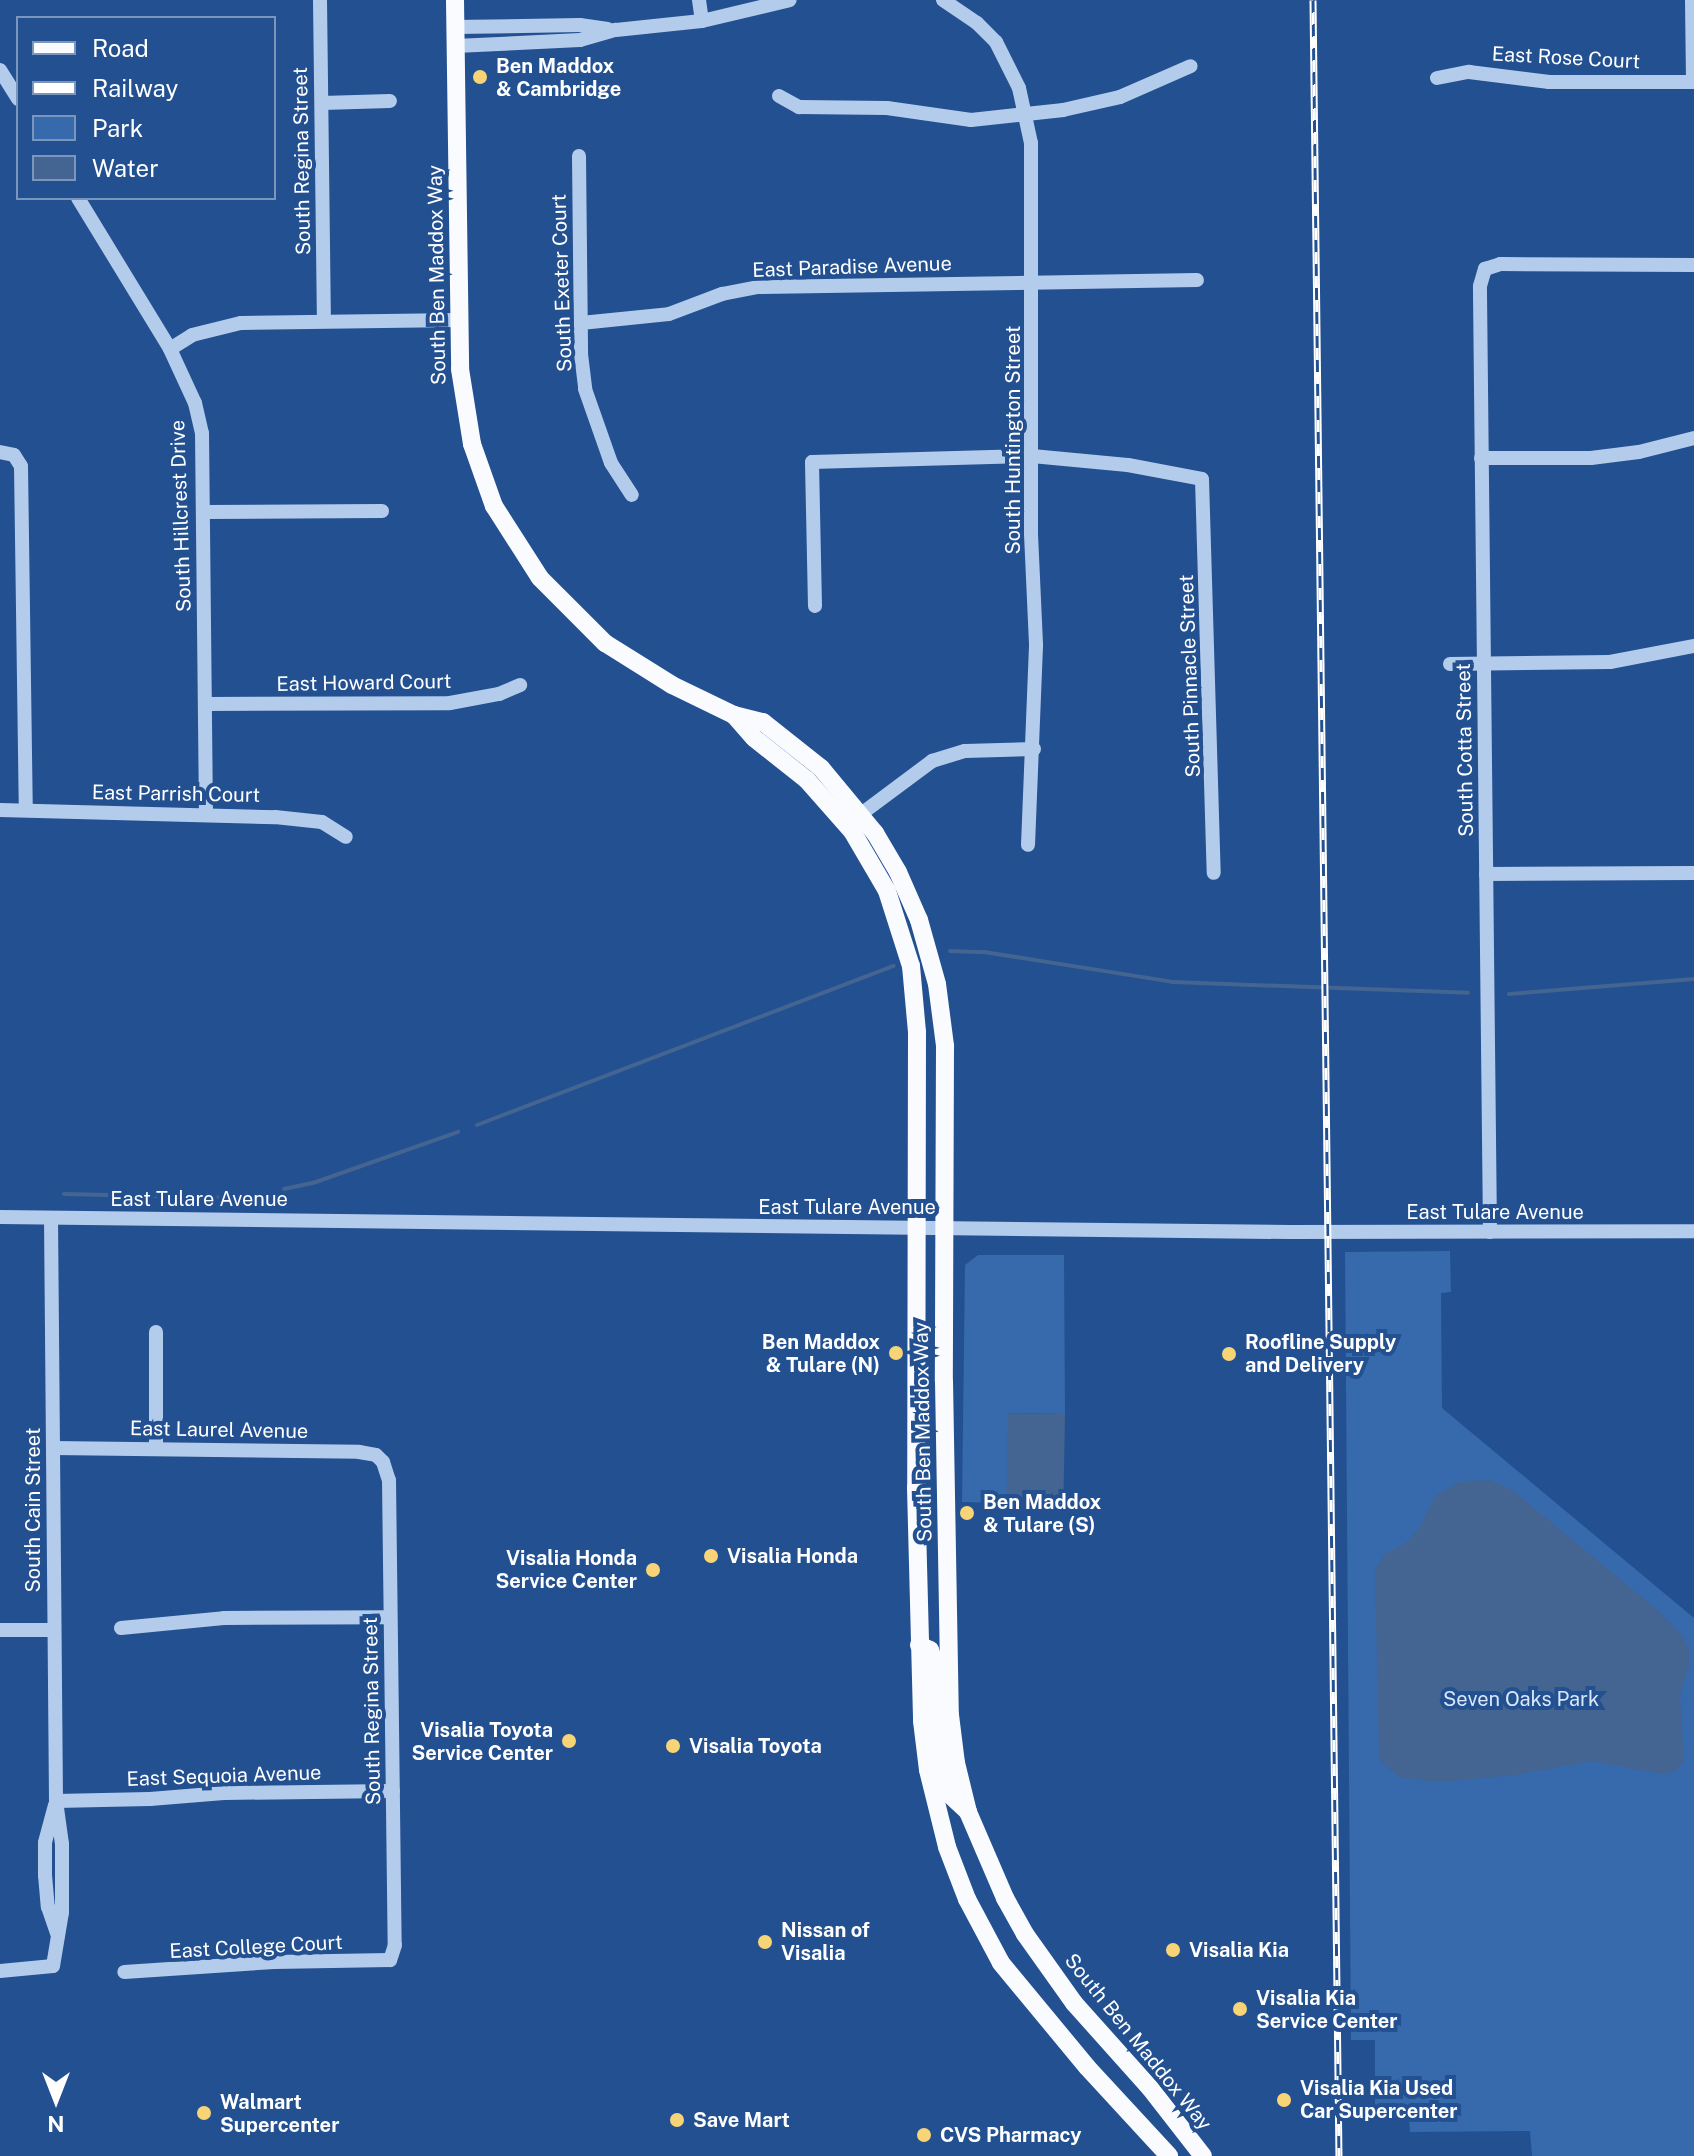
<!DOCTYPE html>
<style>
body{margin:0}
#map{position:relative;width:1694px;height:2156px;overflow:hidden;background:#235090;font-family:"Public Sans",sans-serif}
div>[style]{position:absolute}
.green>*{inset:0;background:#3769ad}
.water>*{inset:0;background:#446491;transform-origin:0 0}
.stream>*{height:4px;margin:-2px;padding:0 2px;transform-origin:2px;border-radius:2px;background:#446491}
.minor>*{height:14px;margin:-7px;padding:0 7px;transform-origin:7px;border-radius:7px;background:#b4ccec}
.major>*{height:18px;margin:-9px;padding:0 9px;transform-origin:9px;border-radius:9px;background:#f9fbff}
.rail>*{height:7px;margin-top:-3.5px;transform-origin:0;background:repeating-linear-gradient(90deg,#235090 0 12px,#fff 0 24px);box-sizing:border-box;border-block:2px solid #fff}
.dots>*{width:22px;height:22px;translate:-50% -50%;box-sizing:border-box;border:4px solid #235090;border-radius:50%}
span{translate:-50% -50%;white-space:nowrap;text-align:center;line-height:1.15;-webkit-text-stroke:8px #235090;paint-order:stroke}
.street-label{font-size:20px;color:#fff}
.poi-label{font-size:20px;color:#fff;font-weight:700}
.left{translate:0 -50%;text-align:left}
.right{translate:-100% -50%;text-align:right}
.park-label{font-size:20px;color:#d9e7f9}
.legend{position:absolute;left:16px;top:16px;width:260px;height:184px;box-sizing:border-box;background:#235090;border:2px solid #7b96bc;margin:0;padding:10px 14px;list-style:none;font-size:24px;color:#fff}
.legend li{display:flex;align-items:center;gap:16px;height:40px}
.legend b{width:40px;border:2px solid #7b96bc}
.north{position:absolute;left:16px;top:2060px;width:80px;height:80px;-webkit-text-stroke:6px #235090;paint-order:stroke;rotate:180deg;font-size:22px;font-weight:700;line-height:32px;text-align:center;color:#fff}
.north::after{content:'';display:block;margin:auto;width:28px;height:36px;background:#fff;clip-path:polygon(50% 0,100% 100%,50% 72%,0 100%)}
</style>
<div id="map">
<div class="green">
<i style="clip-path:polygon(1450px 1251px,1451px 1292px,1441px 1293px,1442px 1408px,1694px 1618px,1694px 2156px,1532px 2156px,1530px 2131px,1410px 2132px,1408px 2107px,1375px 2106px,1375px 2040px,1351px 2040px,1345px 1252px)"></i>
<i style="clip-path:polygon(978px 1255px,1064px 1255px,1065px 1414px,1009px 1413px,1009px 1496px,1066px 1498px,1066px 1505px,962px 1502px,965px 1265px)"></i>
</div>
<div class="water">
<i style="left:1008px;top:1413px;width:57px;height:84px;rotate:1deg"></i>
<i style="clip-path:polygon(1490px 1480px,1512px 1490px,1661px 1613px,1682px 1635px,1689px 1649px,1689px 1665px,1680px 1695px,1684px 1762px,1675px 1771px,1662px 1774px,1592px 1761px,1515px 1775px,1438px 1782px,1398px 1777px,1379px 1759px,1375px 1570px,1384px 1555px,1406px 1543px,1420px 1527px,1435px 1496px,1460px 1482px)"></i>
</div>
<div class="stream">
<i style="left:950px;top:951px;width:34px;rotate:2deg"></i>
<i style="left:984px;top:952px;width:191px;rotate:9deg"></i>
<i style="left:1173px;top:982px;width:295px;rotate:2.1deg"></i>
<i style="left:1509px;top:994px;width:186px;rotate:-4.6deg"></i>
<i style="left:477px;top:1125px;width:446px;rotate:-20.9deg"></i>
<i style="left:284px;top:1189px;width:30px;rotate:-12deg"></i>
<i style="left:313px;top:1183px;width:154px;rotate:-19.4deg"></i>
<i style="left:64px;top:1194px;width:179px;rotate:1.3deg"></i>
<i style="left:243px;top:1198px;width:18px;rotate:-13deg"></i>
</div>
<div class="minor">
<i style="left:320px;top:0;width:321px;rotate:89.3deg"></i>
<i style="left:699px;top:0;width:21px;rotate:82deg"></i>
<i style="left:943px;top:0;width:41px;rotate:34.1deg"></i>
<i style="left:977px;top:23px;width:27px;rotate:45deg"></i>
<i style="left:996px;top:42px;width:51px;rotate:63.4deg"></i>
<i style="left:1019px;top:88px;width:56px;rotate:77.7deg"></i>
<i style="left:1031px;top:143px;width:391px;rotate:90deg"></i>
<i style="left:1031px;top:534px;width:112px;rotate:87.4deg"></i>
<i style="left:1036px;top:646px;width:199px;rotate:92.3deg"></i>
<i style="left:1692px;top:0;width:82px;rotate:89.3deg"></i>
<i style="left:455px;top:27px;width:125px;rotate:-0.9deg"></i>
<i style="left:580px;top:25px;width:28px;rotate:8deg"></i>
<i style="left:455px;top:46px;width:125px;rotate:-2.7deg"></i>
<i style="left:580px;top:40px;width:37px;rotate:-16deg"></i>
<i style="left:616px;top:30px;width:86px;rotate:-6deg"></i>
<i style="left:702px;top:21px;width:90px;rotate:-13.4deg"></i>
<i style="left:0;top:70px;width:34px;rotate:58deg"></i>
<i style="left:1437px;top:78px;width:33px;rotate:-11deg"></i>
<i style="left:1469px;top:72px;width:81px;rotate:7.1deg"></i>
<i style="left:1549px;top:82px;width:145px"></i>
<i style="left:779px;top:96px;width:23px;rotate:29deg"></i>
<i style="left:799px;top:107px;width:88px;rotate:0.7deg"></i>
<i style="left:887px;top:108px;width:85px;rotate:8.1deg"></i>
<i style="left:971px;top:120px;width:93px;rotate:-6.2deg"></i>
<i style="left:1063px;top:110px;width:58px;rotate:-12.8deg"></i>
<i style="left:1120px;top:97px;width:77px;rotate:-23.6deg"></i>
<i style="left:322px;top:103px;width:68px;rotate:-1.7deg"></i>
<i style="left:579px;top:156px;width:198px;rotate:89.4deg"></i>
<i style="left:581px;top:354px;width:35px;rotate:83deg"></i>
<i style="left:585px;top:389px;width:78px;rotate:70.6deg"></i>
<i style="left:611px;top:463px;width:38px;rotate:57deg"></i>
<i style="left:78px;top:198px;width:177px;rotate:58.6deg"></i>
<i style="left:170px;top:349px;width:60px;rotate:65.2deg"></i>
<i style="left:195px;top:403px;width:31px;rotate:77deg"></i>
<i style="left:202px;top:433px;width:382px;rotate:89.4deg"></i>
<i style="left:581px;top:323px;width:88px;rotate:-5.8deg"></i>
<i style="left:669px;top:314px;width:57px;rotate:-20.7deg"></i>
<i style="left:722px;top:294px;width:38px;rotate:-11deg"></i>
<i style="left:759px;top:287px;width:438px;rotate:-0.9deg"></i>
<i style="left:170px;top:349px;width:26px;rotate:-32deg"></i>
<i style="left:192px;top:335px;width:50px;rotate:-13.8deg"></i>
<i style="left:241px;top:323px;width:217px;rotate:-0.8deg"></i>
<i style="left:0;top:452px;width:14px;rotate:12deg"></i>
<i style="left:14px;top:455px;width:13px;rotate:58deg"></i>
<i style="left:21px;top:466px;width:343px;rotate:89.2deg"></i>
<i style="left:1481px;top:458px;width:110px"></i>
<i style="left:1591px;top:458px;width:48px;rotate:-7.1deg"></i>
<i style="left:1639px;top:452px;width:57px;rotate:-14.3deg"></i>
<i style="left:204px;top:512px;width:178px;rotate:-0.3deg"></i>
<i style="left:815px;top:606px;width:144px;rotate:-91.2deg"></i>
<i style="left:812px;top:462px;width:220px;rotate:-1.6deg"></i>
<i style="left:1032px;top:456px;width:96px;rotate:5.4deg"></i>
<i style="left:1128px;top:465px;width:75px;rotate:10.7deg"></i>
<i style="left:1202px;top:479px;width:394px;rotate:88.3deg"></i>
<i style="left:1450px;top:664px;width:160px;rotate:-0.7deg"></i>
<i style="left:1610px;top:662px;width:86px;rotate:-10.8deg"></i>
<i style="left:206px;top:704px;width:244px;rotate:-0.2deg"></i>
<i style="left:450px;top:703px;width:50px;rotate:-10.4deg"></i>
<i style="left:499px;top:694px;width:23px;rotate:-23deg"></i>
<i style="left:0;top:810px;width:275px;rotate:1.5deg"></i>
<i style="left:275px;top:817px;width:47px;rotate:6.1deg"></i>
<i style="left:322px;top:822px;width:28px;rotate:32deg"></i>
<i style="left:861px;top:814px;width:89px;rotate:-36.7deg"></i>
<i style="left:932px;top:761px;width:34px;rotate:-17deg"></i>
<i style="left:965px;top:751px;width:69px;rotate:-1.7deg"></i>
<i style="left:1486px;top:874px;width:208px;rotate:-0.3deg"></i>
<i style="left:0;top:1217px;width:1290px;rotate:0.67deg"></i>
<i style="left:1290px;top:1232px;width:404px;rotate:-0.1deg"></i>
<i style="left:1490px;top:1232px;width:946px;rotate:-90.61deg"></i>
<i style="left:1480px;top:286px;width:18px;rotate:-74deg"></i>
<i style="left:1485px;top:269px;width:16px;rotate:-18deg"></i>
<i style="left:1500px;top:264px;width:194px;rotate:0.3deg"></i>
<i style="left:156px;top:1332px;width:117px;rotate:90deg"></i>
<i style="left:53px;top:1448px;width:306px;rotate:0.7deg"></i>
<i style="left:359px;top:1452px;width:17px;rotate:10deg"></i>
<i style="left:376px;top:1455px;width:10px;rotate:45deg"></i>
<i style="left:383px;top:1462px;width:19px;rotate:72deg"></i>
<i style="left:389px;top:1480px;width:465px;rotate:89.3deg"></i>
<i style="left:395px;top:1945px;width:16px;rotate:108deg"></i>
<i style="left:390px;top:1960px;width:116px;rotate:179deg"></i>
<i style="left:274px;top:1962px;width:150px;rotate:176.2deg"></i>
<i style="left:121px;top:1628px;width:103px;rotate:-5.5deg"></i>
<i style="left:224px;top:1618px;width:166px;rotate:-0.3deg"></i>
<i style="left:0;top:1630px;width:54px"></i>
<i style="left:56px;top:1801px;width:94px;rotate:-1.2deg"></i>
<i style="left:150px;top:1799px;width:74px;rotate:-4.6deg"></i>
<i style="left:224px;top:1793px;width:169px;rotate:-0.7deg"></i>
<i style="left:55px;top:1805px;width:39px;rotate:105deg"></i>
<i style="left:45px;top:1843px;width:32px;rotate:90deg"></i>
<i style="left:45px;top:1875px;width:32px;rotate:85deg"></i>
<i style="left:48px;top:1907px;width:28px;rotate:71deg"></i>
<i style="left:0;top:1971px;width:53px;rotate:-5.4deg"></i>
<i style="left:53px;top:1966px;width:55px;rotate:-80.5deg"></i>
<i style="left:62px;top:1912px;width:68px;rotate:-90deg"></i>
<i style="left:62px;top:1844px;width:43px;rotate:-97.9deg"></i>
<i style="left:56px;top:1801px;width:583px;rotate:-90.49deg"></i>
</div>
<div class="major">
<i style="left:455px;top:0;width:369px;rotate:89.2deg"></i>
<i style="left:460px;top:369px;width:76px;rotate:80.9deg"></i>
<i style="left:472px;top:444px;width:66px;rotate:70.5deg"></i>
<i style="left:494px;top:506px;width:85px;rotate:57.4deg"></i>
<i style="left:540px;top:578px;width:92px;rotate:45deg"></i>
<i style="left:605px;top:643px;width:79px;rotate:32.1deg"></i>
<i style="left:672px;top:685px;width:69px;rotate:25.8deg"></i>
<i style="left:734px;top:715px;width:30px;rotate:14deg"></i>
<i style="left:763px;top:722px;width:74px;rotate:38.4deg"></i>
<i style="left:821px;top:768px;width:85px;rotate:50.3deg"></i>
<i style="left:875px;top:833px;width:45px;rotate:59.5deg"></i>
<i style="left:898px;top:872px;width:52px;rotate:66.4deg"></i>
<i style="left:919px;top:920px;width:66px;rotate:74.3deg"></i>
<i style="left:937px;top:984px;width:63px;rotate:82.6deg"></i>
<i style="left:945px;top:1046px;width:335px;rotate:90.2deg"></i>
<i style="left:944px;top:1381px;width:334px;rotate:89deg"></i>
<i style="left:950px;top:1715px;width:48px;rotate:82.9deg"></i>
<i style="left:956px;top:1763px;width:50px;rotate:76.2deg"></i>
<i style="left:968px;top:1812px;width:94px;rotate:66.7deg"></i>
<i style="left:1005px;top:1898px;width:41px;rotate:60.9deg"></i>
<i style="left:1025px;top:1934px;width:85px;rotate:54.6deg"></i>
<i style="left:1074px;top:2003px;width:114px;rotate:48.2deg"></i>
<i style="left:1150px;top:2088px;width:86px;rotate:52.1deg"></i>
<i style="left:734px;top:715px;width:30px;rotate:49deg"></i>
<i style="left:754px;top:738px;width:68px;rotate:38.4deg"></i>
<i style="left:807px;top:780px;width:68px;rotate:48.6deg"></i>
<i style="left:852px;top:831px;width:69px;rotate:59.7deg"></i>
<i style="left:887px;top:891px;width:79px;rotate:72.3deg"></i>
<i style="left:911px;top:966px;width:66px;rotate:84.8deg"></i>
<i style="left:917px;top:1032px;width:456px;rotate:90.1deg"></i>
<i style="left:916px;top:1488px;width:233px;rotate:88.5deg"></i>
<i style="left:922px;top:1721px;width:49px;rotate:83deg"></i>
<i style="left:928px;top:1770px;width:79px;rotate:76.1deg"></i>
<i style="left:947px;top:1847px;width:56px;rotate:69deg"></i>
<i style="left:967px;top:1899px;width:72px;rotate:62deg"></i>
<i style="left:1001px;top:1963px;width:135px;rotate:50.4deg"></i>
<i style="left:1087px;top:2067px;width:121px;rotate:47.3deg"></i>
<i style="left:919px;top:1645px;width:12px;rotate:24deg"></i>
<i style="left:930px;top:1650px;width:9px;rotate:72deg"></i>
<i style="left:933px;top:1659px;width:44px;rotate:87.4deg"></i>
<i style="left:935px;top:1703px;width:92px;rotate:81.3deg"></i>
<i style="left:949px;top:1794px;width:26px;rotate:43deg"></i>
</div>
<div class="rail">
<i style="left:1313px;top:0;width:2156px;rotate:89.31deg"></i>
</div>
<div class="dots">
<i style="left:480px;top:77px;background:#f7d577"></i>
<i style="left:896px;top:1353px;background:#f7d577"></i>
<i style="left:1229px;top:1354px;background:#f7d577"></i>
<i style="left:967px;top:1513px;background:#f7d577"></i>
<i style="left:711px;top:1556px;background:#f7d577"></i>
<i style="left:653px;top:1570px;background:#f7d577"></i>
<i style="left:569px;top:1741px;background:#f7d577"></i>
<i style="left:673px;top:1746px;background:#f7d577"></i>
<i style="left:765px;top:1942px;background:#f7d577"></i>
<i style="left:1173px;top:1950px;background:#f7d577"></i>
<i style="left:1240px;top:2009px;background:#f7d577"></i>
<i style="left:1284px;top:2100px;background:#f7d577"></i>
<i style="left:204px;top:2113px;background:#f7d577"></i>
<i style="left:677px;top:2120px;background:#f7d577"></i>
<i style="left:924px;top:2135px;background:#f7d577"></i>
</div>
<div class="street-label">
<span style="left:1566px;top:58px;rotate:3deg">East Rose Court</span>
<span style="left:302px;top:161px;rotate:-91deg">South Regina Street</span>
<span style="left:852px;top:267px;rotate:-2deg">East Paradise Avenue</span>
<span style="left:437px;top:275px;rotate:-91deg">South Ben Maddox Way</span>
<span style="left:562px;top:283px;rotate:-92deg">South Exeter Court</span>
<span style="left:1013px;top:440px;rotate:-90deg">South Huntington Street</span>
<span style="left:181px;top:516px;rotate:-92deg">South Hillcrest Drive</span>
<span style="left:1190px;top:676px;rotate:-92deg">South Pinnacle Street</span>
<span style="left:364px;top:683px;rotate:-1deg">East Howard Court</span>
<span style="left:1465px;top:750px;rotate:-91deg">South Cotta Street</span>
<span style="left:176px;top:794px;rotate:1deg">East Parrish Court</span>
<span style="left:199px;top:1199px">East Tulare Avenue</span>
<span style="left:847px;top:1207px">East Tulare Avenue</span>
<span style="left:1495px;top:1212px">East Tulare Avenue</span>
<span style="left:219px;top:1430px;rotate:1deg">East Laurel Avenue</span>
<span style="left:923px;top:1432px;rotate:-91deg">South Ben Maddox Way</span>
<span style="left:33px;top:1510px;rotate:-90deg">South Cain Street</span>
<span style="left:372px;top:1711px;rotate:-91deg">South Regina Street</span>
<span style="left:224px;top:1776px;rotate:-2deg">East Sequoia Avenue</span>
<span style="left:256px;top:1947px;rotate:-3deg">East College Court</span>
<span style="left:1138px;top:2042px;rotate:51deg">South Ben Maddox Way</span>
</div>
<div class="poi-label">
<span class="left" style="left:496px;top:78px">Ben Maddox<br>&amp; Cambridge</span>
<span class="right" style="left:880px;top:1354px">Ben Maddox<br>&amp; Tulare (N)</span>
<span class="left" style="left:1245px;top:1354px">Roofline Supply<br>and Delivery</span>
<span class="left" style="left:983px;top:1514px">Ben Maddox<br>&amp; Tulare (S)</span>
<span class="left" style="left:727px;top:1556px">Visalia Honda</span>
<span class="right" style="left:637px;top:1570px">Visalia Honda<br>Service Center</span>
<span class="right" style="left:553px;top:1742px">Visalia Toyota<br>Service Center</span>
<span class="left" style="left:689px;top:1746px">Visalia Toyota</span>
<span class="left" style="left:781px;top:1942px">Nissan of<br>Visalia</span>
<span class="left" style="left:1189px;top:1950px">Visalia Kia</span>
<span class="left" style="left:1256px;top:2010px">Visalia Kia<br>Service Center</span>
<span class="left" style="left:1300px;top:2100px">Visalia Kia Used<br>Car Supercenter</span>
<span class="left" style="left:220px;top:2114px">Walmart<br>Supercenter</span>
<span class="left" style="left:693px;top:2120px">Save Mart</span>
<span class="left" style="left:940px;top:2135px">CVS Pharmacy</span>
</div>
<div class="park-label">
<span style="left:1521px;top:1699px">Seven Oaks Park</span>
</div>
<ul class="legend">
<li><b style="height:10px;background:#f9fbff"></b>Road</li>
<li><b style="height:10px;background:#fff"></b>Railway</li>
<li><b style="height:22px;background:#3769ad"></b>Park</li>
<li><b style="height:22px;background:#446491"></b>Water</li>
</ul>
<div class="north">N</div>
</div>
